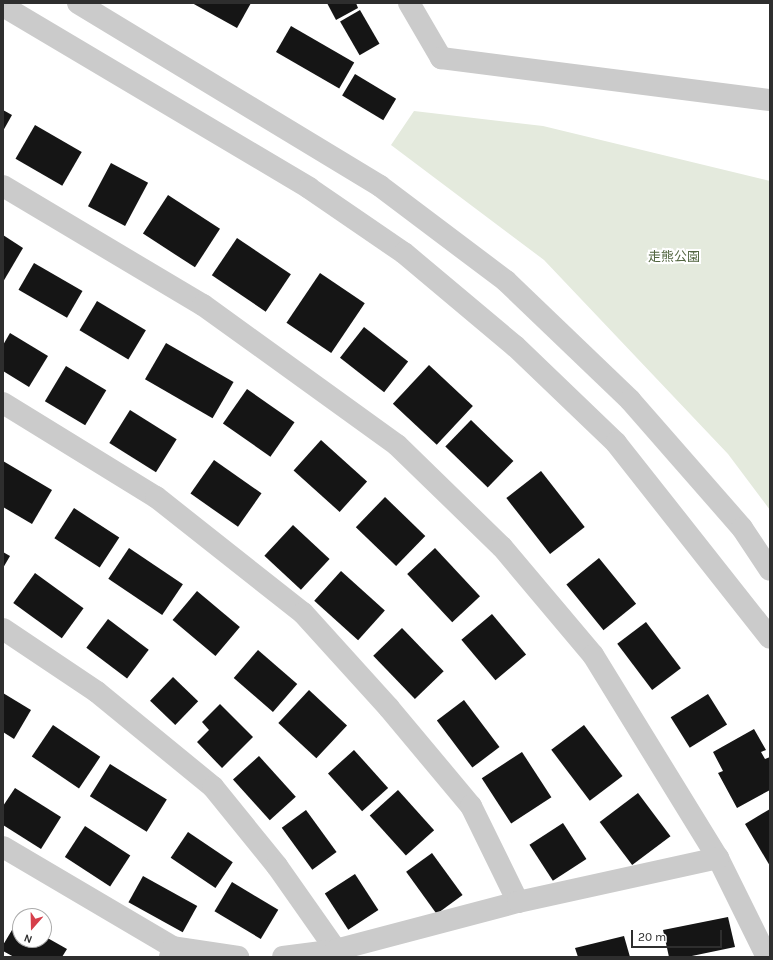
<!DOCTYPE html>
<meta charset="utf-8">
<style>
body{margin:0}
#map{position:relative;width:773px;height:960px;overflow:hidden;background:#fff;font-family:Karla,"Noto Sans JP",sans-serif}
div>[style]{position:absolute}
.green>*{inset:0;background:#e4eadd}
.building>*{inset:0;background:#151515;transform-origin:0 0}
.minor>*{height:22px;margin:-11px;padding:0 11px;transform-origin:11px;border-radius:11px;background:#cbcbcb}
span{translate:-50% -50%;white-space:nowrap;text-align:center;line-height:1.15;-webkit-text-stroke:4px #fff;paint-order:stroke}
.park-label{font-size:13px;color:#51653f}
.frame{position:absolute;inset:0;border:4px solid #2e2e2e;pointer-events:none}
.north{position:absolute;left:12px;top:908px;width:40px;height:40px;box-sizing:border-box;background:#fff;border:1px solid #ababab;border-radius:50%;rotate:200deg;font-size:11px;font-weight:700;line-height:16px;text-align:center;color:#2e2e2e}
.north::after{content:'';display:block;margin:auto;width:14px;height:18px;background:#d63f4b;clip-path:polygon(50% 0,100% 100%,50% 72%,0 100%)}
.scale{position:absolute;left:631px;top:930px;width:91px;height:18px;box-sizing:border-box;border:2px solid #2e2e2e;border-top:0;padding-left:5px;font-size:12px;line-height:14px;white-space:nowrap;color:#2e2e2e;-webkit-text-stroke:3px #fff;paint-order:stroke}
</style>
<div id="map">
<div class="green">
<i style="clip-path:polygon(414px 111px,543px 126px,770px 181px,770px 510px,728px 454px,544px 260px,391px 145px)"></i>
</div>
<div class="building">
<i style="clip-path:polygon(192px 3px,251px 3px,237px 28px)"></i>
<i style="clip-path:polygon(327px 3px,356px 3px,358px 8px,336px 20px)"></i>
<i style="left:360px;top:10px;width:39px;height:23px;rotate:60deg"></i>
<i style="left:291px;top:26px;width:73px;height:30px;rotate:30deg"></i>
<i style="left:355px;top:74px;width:48px;height:25px;rotate:31deg"></i>
<i style="clip-path:polygon(3px 110px,12px 115px,3px 131px)"></i>
<i style="left:35px;top:125px;width:54px;height:39px;rotate:30deg"></i>
<i style="left:111px;top:163px;width:42px;height:49px;rotate:28deg"></i>
<i style="left:168px;top:195px;width:62px;height:46px;rotate:33deg"></i>
<i style="clip-path:polygon(3px 235px,23px 248px,3px 282px)"></i>
<i style="left:237px;top:238px;width:65px;height:45px;rotate:34deg"></i>
<i style="left:34px;top:263px;width:56px;height:31px;rotate:30deg"></i>
<i style="left:320px;top:273px;width:54px;height:60px;rotate:34deg"></i>
<i style="left:97px;top:301px;width:57px;height:34px;rotate:31deg"></i>
<i style="left:364px;top:327px;width:56px;height:39px;rotate:38deg"></i>
<i style="clip-path:polygon(10px 333px,48px 356px,29px 387px,3px 371px,3px 345px)"></i>
<i style="left:166px;top:343px;width:78px;height:42px;rotate:30deg"></i>
<i style="left:429px;top:365px;width:60px;height:53px;rotate:43deg"></i>
<i style="left:66px;top:366px;width:47px;height:41px;rotate:31deg"></i>
<i style="left:247px;top:389px;width:58px;height:42px;rotate:35deg"></i>
<i style="left:130px;top:410px;width:55px;height:39px;rotate:32deg"></i>
<i style="left:471px;top:420px;width:59px;height:37px;rotate:44deg"></i>
<i style="left:321px;top:440px;width:62px;height:41px;rotate:42deg"></i>
<i style="left:214px;top:460px;width:58px;height:41px;rotate:35deg"></i>
<i style="clip-path:polygon(3px 461px,52px 490px,32px 524px,3px 507px)"></i>
<i style="left:541px;top:471px;width:71px;height:44px;rotate:52deg"></i>
<i style="left:385px;top:497px;width:56px;height:42px;rotate:44deg"></i>
<i style="left:74px;top:508px;width:54px;height:36px;rotate:33deg"></i>
<i style="left:293px;top:525px;width:50px;height:42px;rotate:43deg"></i>
<i style="left:129px;top:548px;width:65px;height:37px;rotate:34deg"></i>
<i style="left:435px;top:548px;width:66px;height:38px;rotate:47deg"></i>
<i style="clip-path:polygon(3px 552px,10px 556px,3px 568px)"></i>
<i style="left:599px;top:558px;width:59px;height:42px;rotate:51deg"></i>
<i style="left:341px;top:571px;width:59px;height:40px;rotate:42deg"></i>
<i style="left:35px;top:573px;width:60px;height:37px;rotate:36deg"></i>
<i style="left:197px;top:591px;width:56px;height:38px;rotate:40deg"></i>
<i style="left:492px;top:614px;width:53px;height:40px;rotate:50deg"></i>
<i style="left:108px;top:619px;width:51px;height:36px;rotate:37deg"></i>
<i style="left:646px;top:622px;width:58px;height:36px;rotate:53deg"></i>
<i style="left:402px;top:628px;width:60px;height:40px;rotate:46deg"></i>
<i style="left:258px;top:650px;width:52px;height:37px;rotate:41deg"></i>
<i style="left:173px;top:677px;width:35px;height:33px;rotate:44deg"></i>
<i style="left:309px;top:690px;width:52px;height:45px;rotate:43deg"></i>
<i style="clip-path:polygon(3px 693px,31px 710px,14px 739px,3px 732px)"></i>
<i style="left:708px;top:694px;width:36px;height:44px;rotate:58deg"></i>
<i style="left:464px;top:700px;width:59px;height:34px;rotate:53deg"></i>
<i style="clip-path:polygon(220px 704px,253px 737px,222px 768px,197px 742px,209px 730px,202px 722px)"></i>
<i style="left:53px;top:725px;width:57px;height:38px;rotate:34deg"></i>
<i style="left:584px;top:725px;width:64px;height:41px;rotate:53deg"></i>
<i style="clip-path:polygon(754px 729px,766px 750px,761px 752px,765px 759px,770px 757px,770px 790px,737px 808px,718px 773px,723px 771px,713px 752px)"></i>
<i style="left:354px;top:750px;width:51px;height:35px;rotate:48deg"></i>
<i style="left:522px;top:752px;width:54px;height:48px;rotate:57deg"></i>
<i style="left:259px;top:756px;width:55px;height:35px;rotate:48deg"></i>
<i style="left:110px;top:764px;width:67px;height:38px;rotate:32deg"></i>
<i style="clip-path:polygon(15px 788px,61px 817px,41px 849px,3px 825px,3px 806px)"></i>
<i style="left:398px;top:790px;width:54px;height:38px;rotate:48deg"></i>
<i style="left:638px;top:793px;width:54px;height:48px;rotate:53deg"></i>
<i style="clip-path:polygon(770px 809px,770px 866px,745px 824px)"></i>
<i style="left:306px;top:810px;width:52px;height:30px;rotate:54deg"></i>
<i style="left:563px;top:823px;width:43px;height:40px;rotate:57deg"></i>
<i style="left:85px;top:826px;width:54px;height:37px;rotate:33deg"></i>
<i style="left:188px;top:832px;width:54px;height:31px;rotate:34deg"></i>
<i style="left:432px;top:853px;width:52px;height:32px;rotate:54deg"></i>
<i style="left:355px;top:874px;width:43px;height:36px;rotate:57deg"></i>
<i style="left:143px;top:876px;width:62px;height:30px;rotate:29deg"></i>
<i style="left:232px;top:882px;width:54px;height:34px;rotate:31deg"></i>
<i style="clip-path:polygon(728px 917px,735px 947px,687px 957px,669px 957px,663px 930px)"></i>
<i style="clip-path:polygon(18px 920px,20px 940px,44px 940px,44px 936px,67px 949px,62px 957px,14px 957px,3px 951px,3px 945px)"></i>
<i style="clip-path:polygon(624px 936px,630px 957px,578px 957px,575px 948px)"></i>
</div>
<div class="minor">
<i style="left:78px;top:3px;width:353px;rotate:31.2deg"></i>
<i style="left:380px;top:186px;width:158px;rotate:37deg"></i>
<i style="left:506px;top:281px;width:172px;rotate:43.8deg"></i>
<i style="left:630px;top:400px;width:170px;rotate:48.8deg"></i>
<i style="left:742px;top:528px;width:50px;rotate:56.3deg"></i>
<i style="left:409px;top:3px;width:64px;rotate:59.8deg"></i>
<i style="left:441px;top:58px;width:332px;rotate:7.3deg"></i>
<i style="left:3px;top:6px;width:356px;rotate:30.7deg"></i>
<i style="left:309px;top:188px;width:115px;rotate:34.4deg"></i>
<i style="left:404px;top:253px;width:145px;rotate:40deg"></i>
<i style="left:515px;top:346px;width:140px;rotate:43.8deg"></i>
<i style="left:616px;top:443px;width:248px;rotate:51.7deg"></i>
<i style="left:3px;top:186px;width:233px;rotate:30.8deg"></i>
<i style="left:203px;top:305px;width:239px;rotate:35.8deg"></i>
<i style="left:397px;top:445px;width:146px;rotate:44.2deg"></i>
<i style="left:502px;top:547px;width:141px;rotate:49.9deg"></i>
<i style="left:593px;top:655px;width:238px;rotate:58.4deg"></i>
<i style="left:718px;top:858px;width:110px;rotate:63.7deg"></i>
<i style="left:3px;top:403px;width:180px;rotate:31.6deg"></i>
<i style="left:156px;top:497px;width:187px;rotate:38.3deg"></i>
<i style="left:303px;top:613px;width:128px;rotate:47.8deg"></i>
<i style="left:389px;top:708px;width:128px;rotate:50.1deg"></i>
<i style="left:471px;top:806px;width:107px;rotate:63.9deg"></i>
<i style="left:3px;top:629px;width:113px;rotate:33.8deg"></i>
<i style="left:97px;top:692px;width:150px;rotate:39.3deg"></i>
<i style="left:213px;top:787px;width:102px;rotate:51deg"></i>
<i style="left:277px;top:866px;width:103px;rotate:54.9deg"></i>
<i style="left:3px;top:847px;width:197px;rotate:30.5deg"></i>
<i style="left:170px;top:957px;width:10px;rotate:-73deg"></i>
<i style="left:173px;top:947px;width:66px;rotate:8.7deg"></i>
<i style="left:283px;top:957px;width:53px;rotate:-7.5deg"></i>
<i style="left:336px;top:950px;width:188px;rotate:-14.8deg"></i>
<i style="left:518px;top:902px;width:205px;rotate:-12.4deg"></i>
</div>
<div class="park-label">
<span style="left:674px;top:257px">走熊公園</span>
</div>
<div class="frame"></div>
<div class="north">N</div>
<div class="scale">20 m</div>
</div>
